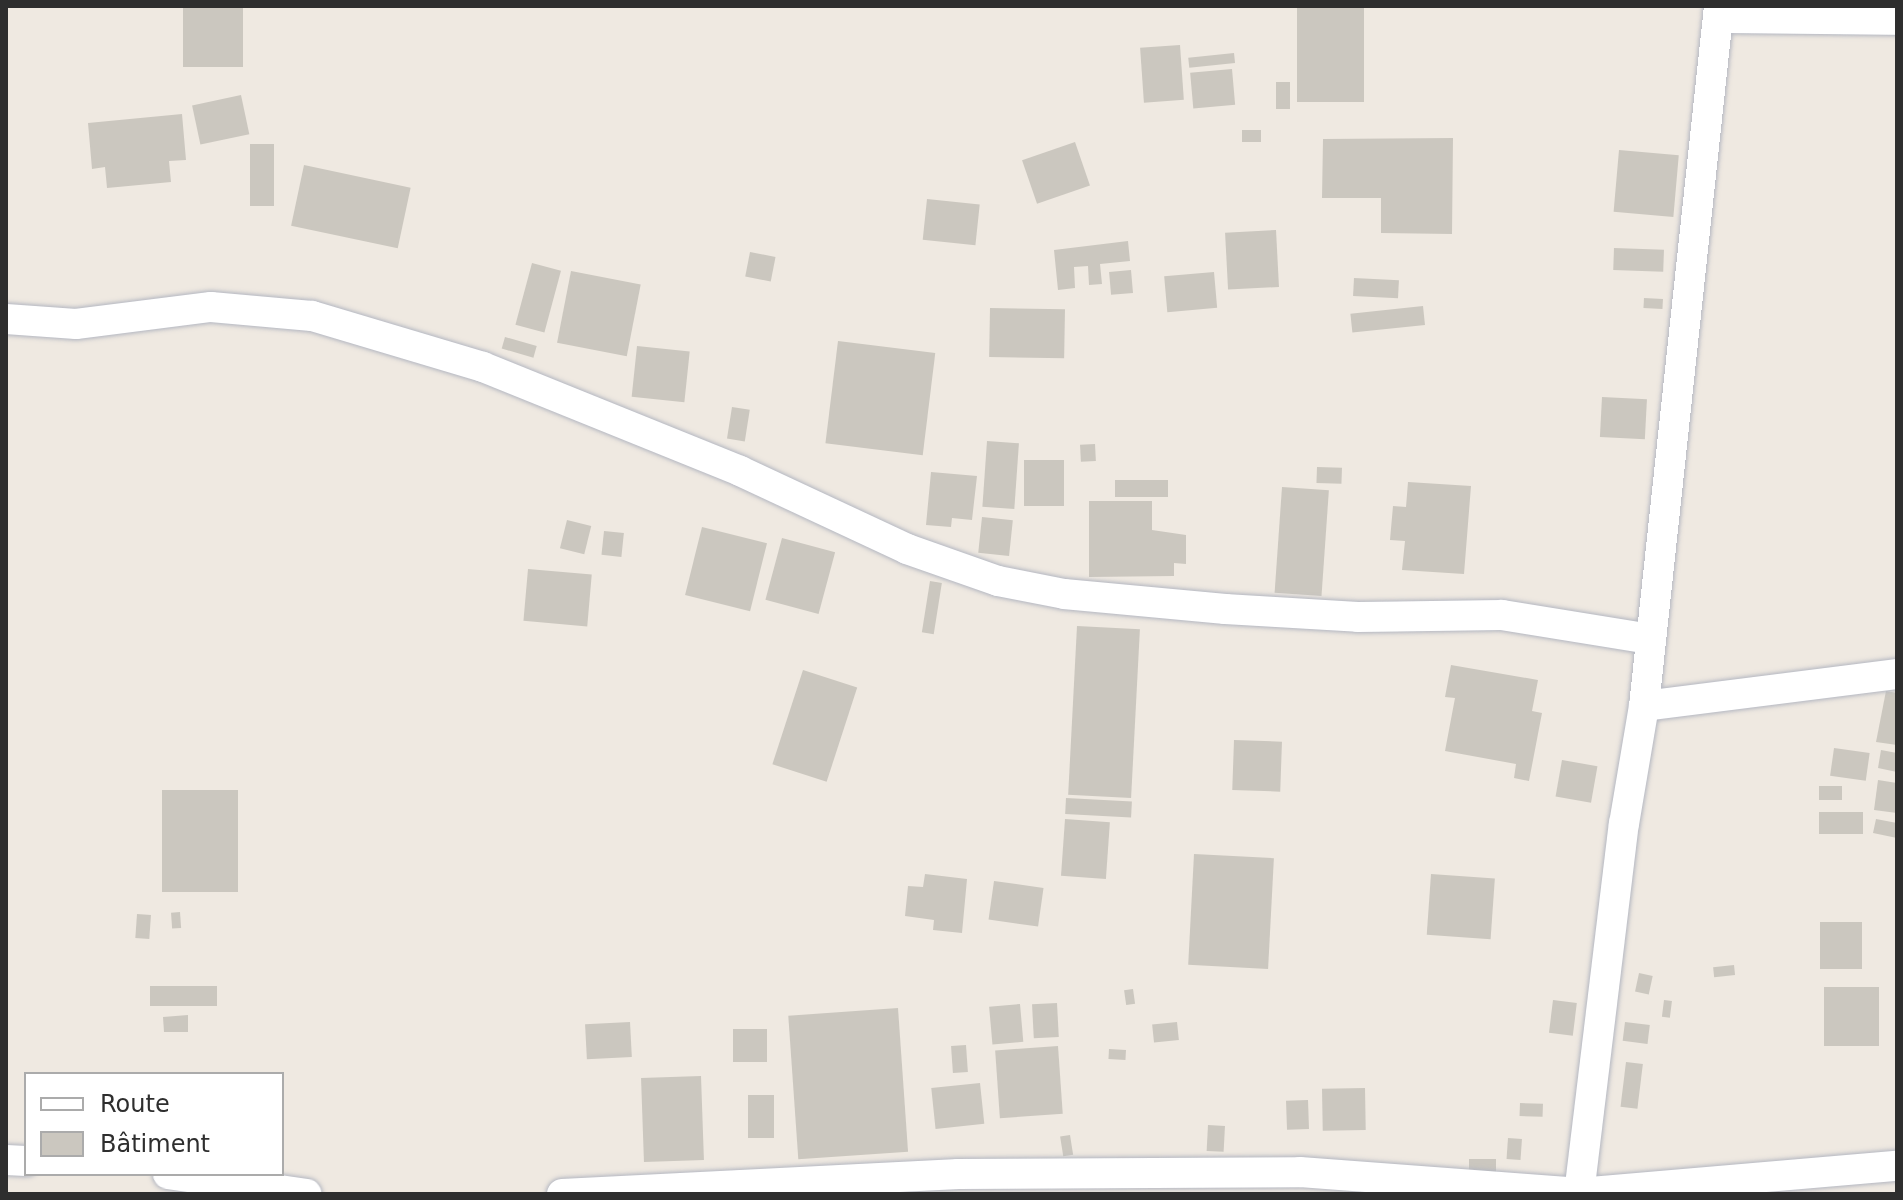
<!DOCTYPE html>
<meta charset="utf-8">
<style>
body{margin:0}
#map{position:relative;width:1903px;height:1200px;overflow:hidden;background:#efe9e1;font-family:"DejaVu Sans",sans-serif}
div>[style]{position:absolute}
.building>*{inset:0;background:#cbc7bf;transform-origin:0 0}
.roads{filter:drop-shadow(0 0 2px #b4b7c1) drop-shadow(0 0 2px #b4b7c1)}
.street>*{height:30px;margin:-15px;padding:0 15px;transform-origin:15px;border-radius:15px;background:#fff}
span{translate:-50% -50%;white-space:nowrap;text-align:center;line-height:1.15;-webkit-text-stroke:6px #fff;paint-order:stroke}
.frame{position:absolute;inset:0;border:8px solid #2e2e2e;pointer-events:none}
.legend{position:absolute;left:24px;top:1072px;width:260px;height:104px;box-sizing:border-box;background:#fff;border:2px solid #ababab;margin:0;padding:10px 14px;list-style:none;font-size:24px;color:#2e2e2e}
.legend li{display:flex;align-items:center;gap:16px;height:40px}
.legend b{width:40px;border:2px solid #ababab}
</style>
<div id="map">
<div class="building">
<i style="left:183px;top:6px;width:60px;height:61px"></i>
<i style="left:1297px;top:6px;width:67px;height:96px"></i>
<i style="left:1180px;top:45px;width:55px;height:40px;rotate:86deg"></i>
<i style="left:1234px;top:53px;width:10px;height:46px;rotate:84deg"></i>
<i style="left:1232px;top:69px;width:36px;height:42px;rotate:85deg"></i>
<i style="left:1276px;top:82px;width:14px;height:27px"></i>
<i style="left:241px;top:95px;width:40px;height:50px;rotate:78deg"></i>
<i style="clip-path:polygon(182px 114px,186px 160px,169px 161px,171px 182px,107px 188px,105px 167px,92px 169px,88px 123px)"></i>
<i style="left:1261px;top:130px;width:12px;height:19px;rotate:90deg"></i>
<i style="clip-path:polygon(1453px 138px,1452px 234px,1381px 233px,1381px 198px,1322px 198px,1323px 139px)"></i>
<i style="left:1075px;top:142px;width:46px;height:56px;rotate:71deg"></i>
<i style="left:250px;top:144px;width:24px;height:62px"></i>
<i style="left:1619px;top:150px;width:60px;height:62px;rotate:5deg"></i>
<i style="left:304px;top:165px;width:109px;height:62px;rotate:12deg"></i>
<i style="left:927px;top:199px;width:53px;height:41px;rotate:6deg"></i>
<i style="left:1276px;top:230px;width:57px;height:51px;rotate:87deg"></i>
<i style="clip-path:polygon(1128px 241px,1130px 261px,1100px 264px,1102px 284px,1089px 285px,1088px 266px,1074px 267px,1075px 288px,1058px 290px,1054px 250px)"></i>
<i style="left:1614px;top:248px;width:50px;height:22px;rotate:2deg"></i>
<i style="left:750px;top:252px;width:26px;height:25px;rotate:11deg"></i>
<i style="left:532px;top:263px;width:30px;height:64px;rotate:15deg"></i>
<i style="left:1131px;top:270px;width:23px;height:22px;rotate:85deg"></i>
<i style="left:571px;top:271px;width:71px;height:73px;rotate:11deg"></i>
<i style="left:1214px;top:272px;width:36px;height:50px;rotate:85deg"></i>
<i style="left:1354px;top:278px;width:45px;height:18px;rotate:3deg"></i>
<i style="left:1644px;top:298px;width:19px;height:10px;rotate:3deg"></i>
<i style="left:1423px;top:306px;width:19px;height:73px;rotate:84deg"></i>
<i style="left:990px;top:308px;width:75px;height:49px;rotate:1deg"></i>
<i style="left:505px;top:337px;width:33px;height:12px;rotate:16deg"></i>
<i style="left:838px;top:341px;width:98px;height:103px;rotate:7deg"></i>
<i style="left:637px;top:346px;width:53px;height:51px;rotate:6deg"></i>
<i style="left:1602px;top:397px;width:45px;height:40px;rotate:3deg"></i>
<i style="left:732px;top:407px;width:18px;height:32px;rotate:9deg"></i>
<i style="left:987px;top:441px;width:32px;height:66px;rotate:4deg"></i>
<i style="left:1095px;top:444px;width:17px;height:15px;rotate:87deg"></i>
<i style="left:1024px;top:460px;width:40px;height:46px"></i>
<i style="left:1317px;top:467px;width:25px;height:16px;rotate:2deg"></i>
<i style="clip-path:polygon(931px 472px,977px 476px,972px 520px,952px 518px,951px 527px,926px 525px)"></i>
<i style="left:1115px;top:480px;width:53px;height:17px"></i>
<i style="clip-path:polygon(1408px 482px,1471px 486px,1464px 574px,1402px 570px,1405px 541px,1390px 540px,1393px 506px,1406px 507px)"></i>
<i style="left:1282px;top:487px;width:47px;height:106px;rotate:4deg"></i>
<i style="clip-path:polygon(1089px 501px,1152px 501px,1152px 530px,1186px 535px,1186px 564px,1174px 563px,1174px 576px,1089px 577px)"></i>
<i style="left:982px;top:517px;width:31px;height:36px;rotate:6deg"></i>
<i style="left:567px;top:520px;width:25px;height:29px;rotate:14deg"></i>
<i style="left:702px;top:527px;width:67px;height:70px;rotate:14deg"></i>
<i style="left:604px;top:531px;width:20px;height:24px;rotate:6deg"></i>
<i style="left:782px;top:538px;width:55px;height:64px;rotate:15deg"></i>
<i style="left:528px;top:569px;width:64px;height:52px;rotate:5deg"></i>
<i style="left:930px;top:581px;width:12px;height:52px;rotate:9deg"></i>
<i style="left:1077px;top:626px;width:63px;height:169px;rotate:3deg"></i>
<i style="clip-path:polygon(1451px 665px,1538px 680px,1532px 711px,1542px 713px,1529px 781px,1514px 778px,1516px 764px,1445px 751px,1455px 698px,1445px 697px)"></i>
<i style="left:803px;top:670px;width:57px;height:99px;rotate:18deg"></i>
<i style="clip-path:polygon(1886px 691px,1897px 693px,1897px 745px,1876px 742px)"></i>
<i style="left:1234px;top:740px;width:48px;height:50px;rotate:2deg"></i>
<i style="left:1834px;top:748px;width:36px;height:28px;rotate:8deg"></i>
<i style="clip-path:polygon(1881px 750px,1897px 753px,1897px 772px,1878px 768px)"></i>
<i style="left:1562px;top:760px;width:36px;height:37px;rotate:10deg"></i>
<i style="clip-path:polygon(1878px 780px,1897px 783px,1897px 813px,1874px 810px)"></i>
<i style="left:1819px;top:786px;width:23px;height:14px"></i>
<i style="left:162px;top:790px;width:76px;height:102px"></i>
<i style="left:1066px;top:798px;width:66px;height:16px;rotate:3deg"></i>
<i style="left:1863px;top:812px;width:22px;height:44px;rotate:90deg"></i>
<i style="left:1065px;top:819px;width:45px;height:57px;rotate:4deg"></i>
<i style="clip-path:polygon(1876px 819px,1897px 823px,1897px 838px,1873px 833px)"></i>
<i style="left:1194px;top:854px;width:80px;height:111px;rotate:3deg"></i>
<i style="clip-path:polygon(925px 874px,967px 879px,962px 933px,933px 930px,934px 920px,905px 916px,908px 886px,923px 887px)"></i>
<i style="left:1431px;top:874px;width:64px;height:61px;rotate:4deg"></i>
<i style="left:994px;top:881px;width:50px;height:39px;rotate:8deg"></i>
<i style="left:180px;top:912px;width:16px;height:9px;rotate:86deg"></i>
<i style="left:137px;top:914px;width:14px;height:24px;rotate:4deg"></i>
<i style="left:1862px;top:922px;width:47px;height:42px;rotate:90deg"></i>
<i style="left:1734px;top:965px;width:10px;height:21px;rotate:84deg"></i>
<i style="left:1639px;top:973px;width:14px;height:19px;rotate:12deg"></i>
<i style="left:150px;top:986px;width:67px;height:20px"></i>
<i style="left:1824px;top:987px;width:55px;height:59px"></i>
<i style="left:1133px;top:989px;width:15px;height:9px;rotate:82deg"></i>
<i style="left:1553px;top:1000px;width:24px;height:33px;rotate:7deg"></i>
<i style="left:1664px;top:1000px;width:8px;height:17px;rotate:7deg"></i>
<i style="left:1057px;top:1003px;width:34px;height:25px;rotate:87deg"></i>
<i style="left:1020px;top:1004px;width:38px;height:31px;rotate:85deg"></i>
<i style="left:898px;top:1008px;width:144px;height:110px;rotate:86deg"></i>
<i style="clip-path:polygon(188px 1015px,188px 1032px,164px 1032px,163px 1017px)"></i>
<i style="left:630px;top:1022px;width:35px;height:45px;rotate:87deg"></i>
<i style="left:1177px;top:1022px;width:18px;height:25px;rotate:84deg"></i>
<i style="left:1625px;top:1022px;width:25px;height:19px;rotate:7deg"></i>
<i style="left:733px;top:1029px;width:34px;height:33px"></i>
<i style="left:966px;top:1045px;width:27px;height:15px;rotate:86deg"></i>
<i style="left:1058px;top:1046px;width:68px;height:63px;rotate:86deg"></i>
<i style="left:1109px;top:1049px;width:17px;height:10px;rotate:3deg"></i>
<i style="left:1626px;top:1062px;width:17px;height:45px;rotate:7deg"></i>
<i style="left:701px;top:1076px;width:84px;height:60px;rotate:88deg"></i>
<i style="left:980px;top:1083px;width:41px;height:49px;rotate:84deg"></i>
<i style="left:1365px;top:1088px;width:42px;height:43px;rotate:89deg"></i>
<i style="left:774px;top:1095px;width:43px;height:26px;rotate:90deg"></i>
<i style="left:1308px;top:1100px;width:29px;height:22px;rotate:88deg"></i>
<i style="left:1520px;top:1103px;width:23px;height:13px;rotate:2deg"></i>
<i style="left:1208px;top:1125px;width:17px;height:26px;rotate:3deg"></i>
<i style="left:1070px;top:1135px;width:20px;height:10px;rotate:81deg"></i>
<i style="left:1508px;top:1138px;width:14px;height:21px;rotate:4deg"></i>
<i style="left:1469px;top:1159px;width:27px;height:14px"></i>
</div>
<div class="roads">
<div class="street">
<i style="left:1720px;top:18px;width:177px;rotate:0.6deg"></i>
<i style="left:6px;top:319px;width:70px;rotate:4.1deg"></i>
<i style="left:76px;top:324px;width:136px;rotate:-7.2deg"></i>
<i style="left:211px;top:307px;width:101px;rotate:5.1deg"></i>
<i style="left:312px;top:316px;width:178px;rotate:16.6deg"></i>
<i style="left:483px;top:367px;width:277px;rotate:22deg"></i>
<i style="left:740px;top:471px;width:184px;rotate:25deg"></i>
<i style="left:907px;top:549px;width:96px;rotate:19.4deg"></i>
<i style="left:998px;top:581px;width:67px;rotate:11.1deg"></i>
<i style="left:1064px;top:594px;width:162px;rotate:5.3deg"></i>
<i style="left:1225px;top:609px;width:133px;rotate:3.4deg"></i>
<i style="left:1358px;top:617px;width:144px;rotate:-0.8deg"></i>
<i style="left:1502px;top:615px;width:150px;rotate:9.2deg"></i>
<i style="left:1644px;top:706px;width:255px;rotate:-7.2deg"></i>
<i style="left:6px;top:1160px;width:20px;rotate:3deg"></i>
<i style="left:168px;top:1174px;width:140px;rotate:8.2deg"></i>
<i style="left:562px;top:1194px;width:397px;rotate:-2.9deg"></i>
<i style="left:958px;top:1174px;width:342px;rotate:-0.3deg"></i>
<i style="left:1300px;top:1172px;width:280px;rotate:4.3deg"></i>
<i style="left:1579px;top:1193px;width:319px;rotate:-4.9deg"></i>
<i style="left:1579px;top:1194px;width:373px;rotate:-83.1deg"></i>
<i style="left:1624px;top:824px;width:120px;rotate:-80.4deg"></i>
<i style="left:1644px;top:706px;width:704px;rotate:-83.88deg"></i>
</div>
</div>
<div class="frame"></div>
<ul class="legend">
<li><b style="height:10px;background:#fff"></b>Route</li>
<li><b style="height:22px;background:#cbc7bf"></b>Bâtiment</li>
</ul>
</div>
